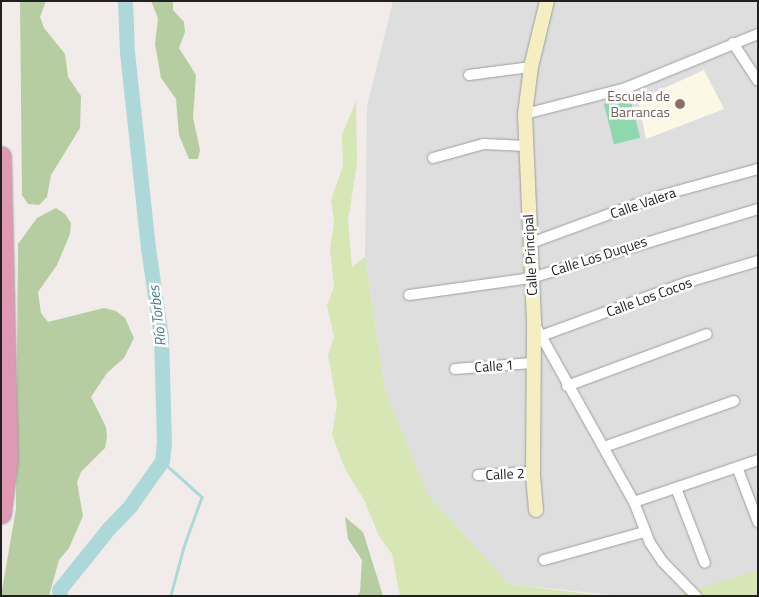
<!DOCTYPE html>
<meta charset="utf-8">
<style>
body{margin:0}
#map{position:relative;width:759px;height:597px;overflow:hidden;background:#f1ece9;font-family:"Titillium Web",sans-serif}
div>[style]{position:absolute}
.residential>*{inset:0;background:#dfdede}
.education>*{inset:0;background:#fdf8e6}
.grass>*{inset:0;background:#d6e6b4}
.forest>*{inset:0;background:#b6cca1}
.pitch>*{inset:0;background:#8ed8ad;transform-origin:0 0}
.stream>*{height:2.5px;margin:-1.25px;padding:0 1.25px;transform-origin:1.25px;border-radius:1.25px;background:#add8da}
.river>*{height:15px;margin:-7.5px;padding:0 7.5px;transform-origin:7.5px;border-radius:7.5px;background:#add8da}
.roads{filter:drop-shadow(0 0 1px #9e9e9e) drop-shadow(0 0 1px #9e9e9e)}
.street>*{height:10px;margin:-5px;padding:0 5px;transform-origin:5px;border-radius:5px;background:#fff}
.secondary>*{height:14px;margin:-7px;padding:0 7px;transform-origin:7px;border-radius:7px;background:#f5eec3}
.highway>*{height:19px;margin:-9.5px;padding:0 9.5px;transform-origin:9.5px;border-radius:9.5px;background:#e098b3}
.dots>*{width:14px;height:14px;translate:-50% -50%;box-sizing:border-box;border:2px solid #fff;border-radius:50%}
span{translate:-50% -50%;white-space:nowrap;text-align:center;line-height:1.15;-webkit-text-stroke:5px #fff;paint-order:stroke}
.education-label{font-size:14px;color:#785e54}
.right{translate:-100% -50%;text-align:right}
.street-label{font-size:14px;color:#212121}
.water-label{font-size:15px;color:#4b7c92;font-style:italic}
.frame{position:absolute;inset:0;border:2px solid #212121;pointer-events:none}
</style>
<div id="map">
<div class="residential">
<i style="clip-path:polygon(393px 1px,758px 1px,758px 586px,744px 596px,621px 596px,509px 584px,428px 495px,385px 390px,365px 257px,367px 106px)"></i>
</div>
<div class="education">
<i style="clip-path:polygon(704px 70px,724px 109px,646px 139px,638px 100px)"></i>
</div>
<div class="grass">
<i style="clip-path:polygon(356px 101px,357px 163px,348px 221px,352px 267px,365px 257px,385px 390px,428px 495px,509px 584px,604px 596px,400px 596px,392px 554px,379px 536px,364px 500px,345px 469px,332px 435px,337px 405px,328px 355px,334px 337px,327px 306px,334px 286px,330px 250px,334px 222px,331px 200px,343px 166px,342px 135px)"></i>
<i style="clip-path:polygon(758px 570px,758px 596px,676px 596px,688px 592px)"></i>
</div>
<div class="forest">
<i style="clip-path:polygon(20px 1px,46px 1px,40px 17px,44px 28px,65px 54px,68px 77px,81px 96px,80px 128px,51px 175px,47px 197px,39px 205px,28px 204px,22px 195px)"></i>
<i style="clip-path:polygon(151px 1px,173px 1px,173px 10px,184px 22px,185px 32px,179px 48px,196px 75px,193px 118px,200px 150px,198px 159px,189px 159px,179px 135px,176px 99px,161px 78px,155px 44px,158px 18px)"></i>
<i style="clip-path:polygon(56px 208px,65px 214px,71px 223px,70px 234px,57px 265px,38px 292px,41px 313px,48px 322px,104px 308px,116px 311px,125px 318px,134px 338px,124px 358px,107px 373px,91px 397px,106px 427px,107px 437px,105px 448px,81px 472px,77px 482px,83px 516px,69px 548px,59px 560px,49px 596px,1px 596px,16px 509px,18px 244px,37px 218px)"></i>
<i style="clip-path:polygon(345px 517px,363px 532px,383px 596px,357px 596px,360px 592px,362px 560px,348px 539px)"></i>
</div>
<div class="pitch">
<i style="left:630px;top:97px;width:42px;height:27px;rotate:76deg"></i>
</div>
<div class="stream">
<i style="left:162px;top:461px;width:54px;rotate:42deg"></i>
<i style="left:202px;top:497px;width:53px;rotate:109.8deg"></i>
<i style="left:184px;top:547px;width:51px;rotate:104.9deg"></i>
</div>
<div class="river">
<i style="left:60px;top:596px;width:6px;rotate:-99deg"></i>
<i style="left:59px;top:590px;width:78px;rotate:-51.2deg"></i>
<i style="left:108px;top:529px;width:32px;rotate:-46deg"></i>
<i style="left:130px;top:506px;width:55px;rotate:-54.6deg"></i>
<i style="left:162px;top:461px;width:18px;rotate:-84deg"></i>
<i style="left:164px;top:443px;width:106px;rotate:-91.6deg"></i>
<i style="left:161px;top:337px;width:90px;rotate:-98.3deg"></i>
<i style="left:148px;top:248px;width:197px;rotate:-96.1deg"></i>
<i style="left:127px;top:52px;width:51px;rotate:-92.2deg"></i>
</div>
<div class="roads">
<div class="street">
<i style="left:733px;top:43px;width:45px;rotate:56.7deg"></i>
<i style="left:469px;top:75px;width:63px;rotate:-7.4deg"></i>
<i style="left:525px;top:114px;width:104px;rotate:-14.4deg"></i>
<i style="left:626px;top:88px;width:143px;rotate:-22.2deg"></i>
<i style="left:433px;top:158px;width:53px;rotate:-15.4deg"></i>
<i style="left:484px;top:144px;width:42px;rotate:2.7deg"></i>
<i style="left:531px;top:243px;width:136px;rotate:-20.2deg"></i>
<i style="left:659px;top:196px;width:103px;rotate:-15.3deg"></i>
<i style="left:409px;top:295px;width:123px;rotate:-7.9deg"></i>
<i style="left:531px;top:278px;width:237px;rotate:-16.9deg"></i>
<i style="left:535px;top:325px;width:203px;rotate:60.8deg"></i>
<i style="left:634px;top:502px;width:44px;rotate:68.7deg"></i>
<i style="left:650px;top:543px;width:22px;rotate:56deg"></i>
<i style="left:662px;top:561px;width:49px;rotate:45.8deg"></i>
<i style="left:541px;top:336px;width:157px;rotate:-20.2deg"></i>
<i style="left:688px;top:282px;width:73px;rotate:-16.7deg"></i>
<i style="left:455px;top:369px;width:77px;rotate:-4.5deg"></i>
<i style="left:567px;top:386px;width:149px;rotate:-20.4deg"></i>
<i style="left:604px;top:447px;width:138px;rotate:-19.5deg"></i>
<i style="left:737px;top:467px;width:59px;rotate:69.1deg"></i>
<i style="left:478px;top:475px;width:55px;rotate:-3.1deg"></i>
<i style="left:676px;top:488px;width:80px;rotate:68.9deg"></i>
<i style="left:634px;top:502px;width:131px;rotate:-18.7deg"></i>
<i style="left:544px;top:560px;width:104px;rotate:-15.6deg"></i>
</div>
<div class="secondary">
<i style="left:536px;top:510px;width:38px;rotate:-95deg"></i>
<i style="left:533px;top:472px;width:151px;rotate:-89.6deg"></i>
<i style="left:534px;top:321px;width:207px;rotate:-92.5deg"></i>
<i style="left:525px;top:114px;width:47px;rotate:-82.7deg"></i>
<i style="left:531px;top:67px;width:68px;rotate:-76.4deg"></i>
</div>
<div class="highway">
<i style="left:1px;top:156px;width:302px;rotate:88.7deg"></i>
<i style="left:8px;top:458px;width:56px;rotate:97.1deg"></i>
</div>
</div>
<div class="dots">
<i style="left:680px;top:104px;background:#8d6e63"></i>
</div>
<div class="education-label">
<span class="right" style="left:670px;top:104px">Escuela de<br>Barrancas</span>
</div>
<div class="street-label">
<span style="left:643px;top:203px;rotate:-19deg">Calle Valera</span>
<span style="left:530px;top:255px;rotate:-93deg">Calle Principal</span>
<span style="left:599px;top:256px;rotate:-18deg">Calle Los Duques</span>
<span style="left:649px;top:297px;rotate:-20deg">Calle Los Cocos</span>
<span style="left:494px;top:366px;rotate:-4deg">Calle 1</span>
<span style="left:505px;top:474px;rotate:-3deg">Calle 2</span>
</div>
<div class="water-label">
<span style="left:157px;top:316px;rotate:-97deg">Río Torbes</span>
</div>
<div class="frame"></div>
</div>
